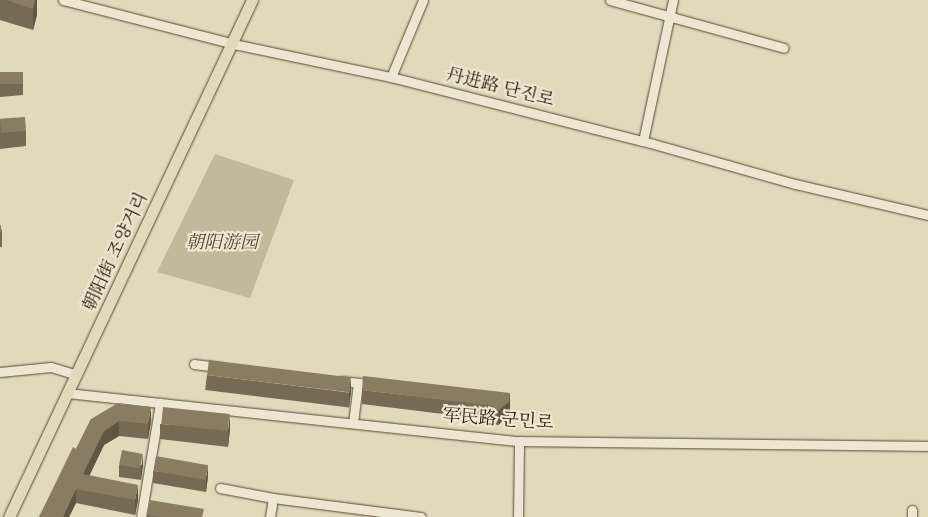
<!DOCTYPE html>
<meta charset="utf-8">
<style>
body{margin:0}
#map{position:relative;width:928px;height:517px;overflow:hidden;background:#e1d9bc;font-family:Cardo,"Noto Serif SC","Noto Serif KR",serif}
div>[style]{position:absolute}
.green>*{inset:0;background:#c2b89c}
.roads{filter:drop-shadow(0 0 1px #564830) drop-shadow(0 0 1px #564830)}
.minor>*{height:9px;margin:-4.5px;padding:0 4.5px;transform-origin:4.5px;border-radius:4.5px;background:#ece6d3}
.major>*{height:11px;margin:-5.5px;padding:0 5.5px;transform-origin:5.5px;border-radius:5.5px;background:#e1d9bc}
.wall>*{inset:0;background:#756b55;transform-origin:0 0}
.shaded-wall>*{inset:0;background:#5f5745}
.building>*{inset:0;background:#887c63;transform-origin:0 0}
span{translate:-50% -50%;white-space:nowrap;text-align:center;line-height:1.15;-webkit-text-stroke:4.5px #ece6d3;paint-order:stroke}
.street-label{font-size:18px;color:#281802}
.park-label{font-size:18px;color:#564830;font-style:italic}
</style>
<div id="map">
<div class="green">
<i style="clip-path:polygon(215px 154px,294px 180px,250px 298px,157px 272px)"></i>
</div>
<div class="roads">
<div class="minor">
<i style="left:63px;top:0;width:177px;rotate:14.4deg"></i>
<i style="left:234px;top:44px;width:160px;rotate:11.9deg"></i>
<i style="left:391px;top:77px;width:260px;rotate:14.3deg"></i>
<i style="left:643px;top:141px;width:158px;rotate:15.8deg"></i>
<i style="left:795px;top:184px;width:137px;rotate:13.1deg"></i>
<i style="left:610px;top:0;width:180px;rotate:15.4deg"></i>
<i style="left:391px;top:77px;width:83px;rotate:-67.4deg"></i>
<i style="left:643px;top:141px;width:144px;rotate:-78deg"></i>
<i style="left:194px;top:364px;width:24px;rotate:7deg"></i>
<i style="left:0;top:372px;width:51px;rotate:-5.6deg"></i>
<i style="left:51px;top:367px;width:27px;rotate:17deg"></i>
<i style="left:341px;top:381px;width:31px;rotate:6deg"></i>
<i style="left:67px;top:393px;width:455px;rotate:6.1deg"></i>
<i style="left:519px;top:441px;width:409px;rotate:0.7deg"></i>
<i style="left:353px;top:423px;width:40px;rotate:-82.9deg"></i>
<i style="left:220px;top:488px;width:54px;rotate:10.7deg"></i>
<i style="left:273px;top:498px;width:149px;rotate:7.3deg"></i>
<i style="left:912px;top:510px;width:7px;rotate:90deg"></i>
<i style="left:141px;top:517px;width:116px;rotate:-80.5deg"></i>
<i style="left:270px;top:517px;width:19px;rotate:-81deg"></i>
<i style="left:518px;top:517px;width:76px;rotate:-89.2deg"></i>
</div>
<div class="major">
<i style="left:9px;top:517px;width:571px;rotate:-64.83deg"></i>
</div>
</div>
<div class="wall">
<i style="clip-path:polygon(0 0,37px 0,37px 15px,33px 30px,0 20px)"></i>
<i style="clip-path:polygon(23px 72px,23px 95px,0 97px,0 74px)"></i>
<i style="clip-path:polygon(0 120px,26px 131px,26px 146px,0 149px)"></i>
<i style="clip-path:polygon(0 224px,2px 232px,2px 247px,0 247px)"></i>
<i style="left:207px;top:375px;width:145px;height:15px;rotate:7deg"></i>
<i style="clip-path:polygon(362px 390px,510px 407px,509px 416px,498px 425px,492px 424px,492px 420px,362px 404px)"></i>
<i style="clip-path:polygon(91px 419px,151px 421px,148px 439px,119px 436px,104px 445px,89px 476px,138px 500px,135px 515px,76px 503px,69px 517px,39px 517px,76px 449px)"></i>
<i style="clip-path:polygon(160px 424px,230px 429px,228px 447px,160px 439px)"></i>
<i style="clip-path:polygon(119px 465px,143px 465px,141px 480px,119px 477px)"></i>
<i style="clip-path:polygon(153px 471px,208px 476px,206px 492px,153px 483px)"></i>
<i style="clip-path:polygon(147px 515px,204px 517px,147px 517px)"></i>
</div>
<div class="shaded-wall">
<i style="clip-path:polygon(35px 0,37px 0,37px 15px,33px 30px,33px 9px)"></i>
<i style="clip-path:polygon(351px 378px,351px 392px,349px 407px,349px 392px)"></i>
<i style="clip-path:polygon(510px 393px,510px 407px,509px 416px,498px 425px,498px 411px)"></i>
<i style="clip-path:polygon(151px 407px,151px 421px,148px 439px,148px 424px)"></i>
<i style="clip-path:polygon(230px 414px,230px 429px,228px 447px,228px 432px)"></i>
<i style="clip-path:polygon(119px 421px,119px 436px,104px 445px,83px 489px,83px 474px,104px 431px)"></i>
<i style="clip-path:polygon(143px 454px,143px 465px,141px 480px,141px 469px)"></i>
<i style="clip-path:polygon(208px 465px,208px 476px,206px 492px,206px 480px)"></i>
<i style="clip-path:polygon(138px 485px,138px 500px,135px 515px,135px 500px)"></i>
<i style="clip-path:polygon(76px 489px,76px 503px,69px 517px,63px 517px)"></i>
</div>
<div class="building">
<i style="clip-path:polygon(6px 0,35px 0,33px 9px)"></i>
<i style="left:23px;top:72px;width:12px;height:23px;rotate:90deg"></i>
<i style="left:25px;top:117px;width:14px;height:25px;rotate:86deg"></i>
<i style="clip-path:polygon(0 224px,2px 232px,0 232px)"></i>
<i style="left:209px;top:360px;width:143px;height:15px;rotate:7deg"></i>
<i style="clip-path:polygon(363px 376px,510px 393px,509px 402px,498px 411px,492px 410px,493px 406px,362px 390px)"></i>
<i style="clip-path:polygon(118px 403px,151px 407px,148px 424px,119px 421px,104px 431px,83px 474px,138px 485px,135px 500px,76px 489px,63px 517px,39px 517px,73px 447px,76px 449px,91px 419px)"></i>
<i style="left:163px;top:407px;width:67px;height:17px;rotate:6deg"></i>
<i style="left:122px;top:450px;width:21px;height:15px;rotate:11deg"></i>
<i style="left:156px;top:456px;width:53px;height:15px;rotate:10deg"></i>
<i style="clip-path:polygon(150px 500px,204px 509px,202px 517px,159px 517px,147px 515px)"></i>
</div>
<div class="street-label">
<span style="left:500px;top:88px;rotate:14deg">丹进路 단진로</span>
<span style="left:116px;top:252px;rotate:-65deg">朝阳街 조양거리</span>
<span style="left:498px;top:420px;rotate:4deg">军民路 군민로</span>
</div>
<div class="park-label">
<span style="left:222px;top:243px">朝阳游园</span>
</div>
</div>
